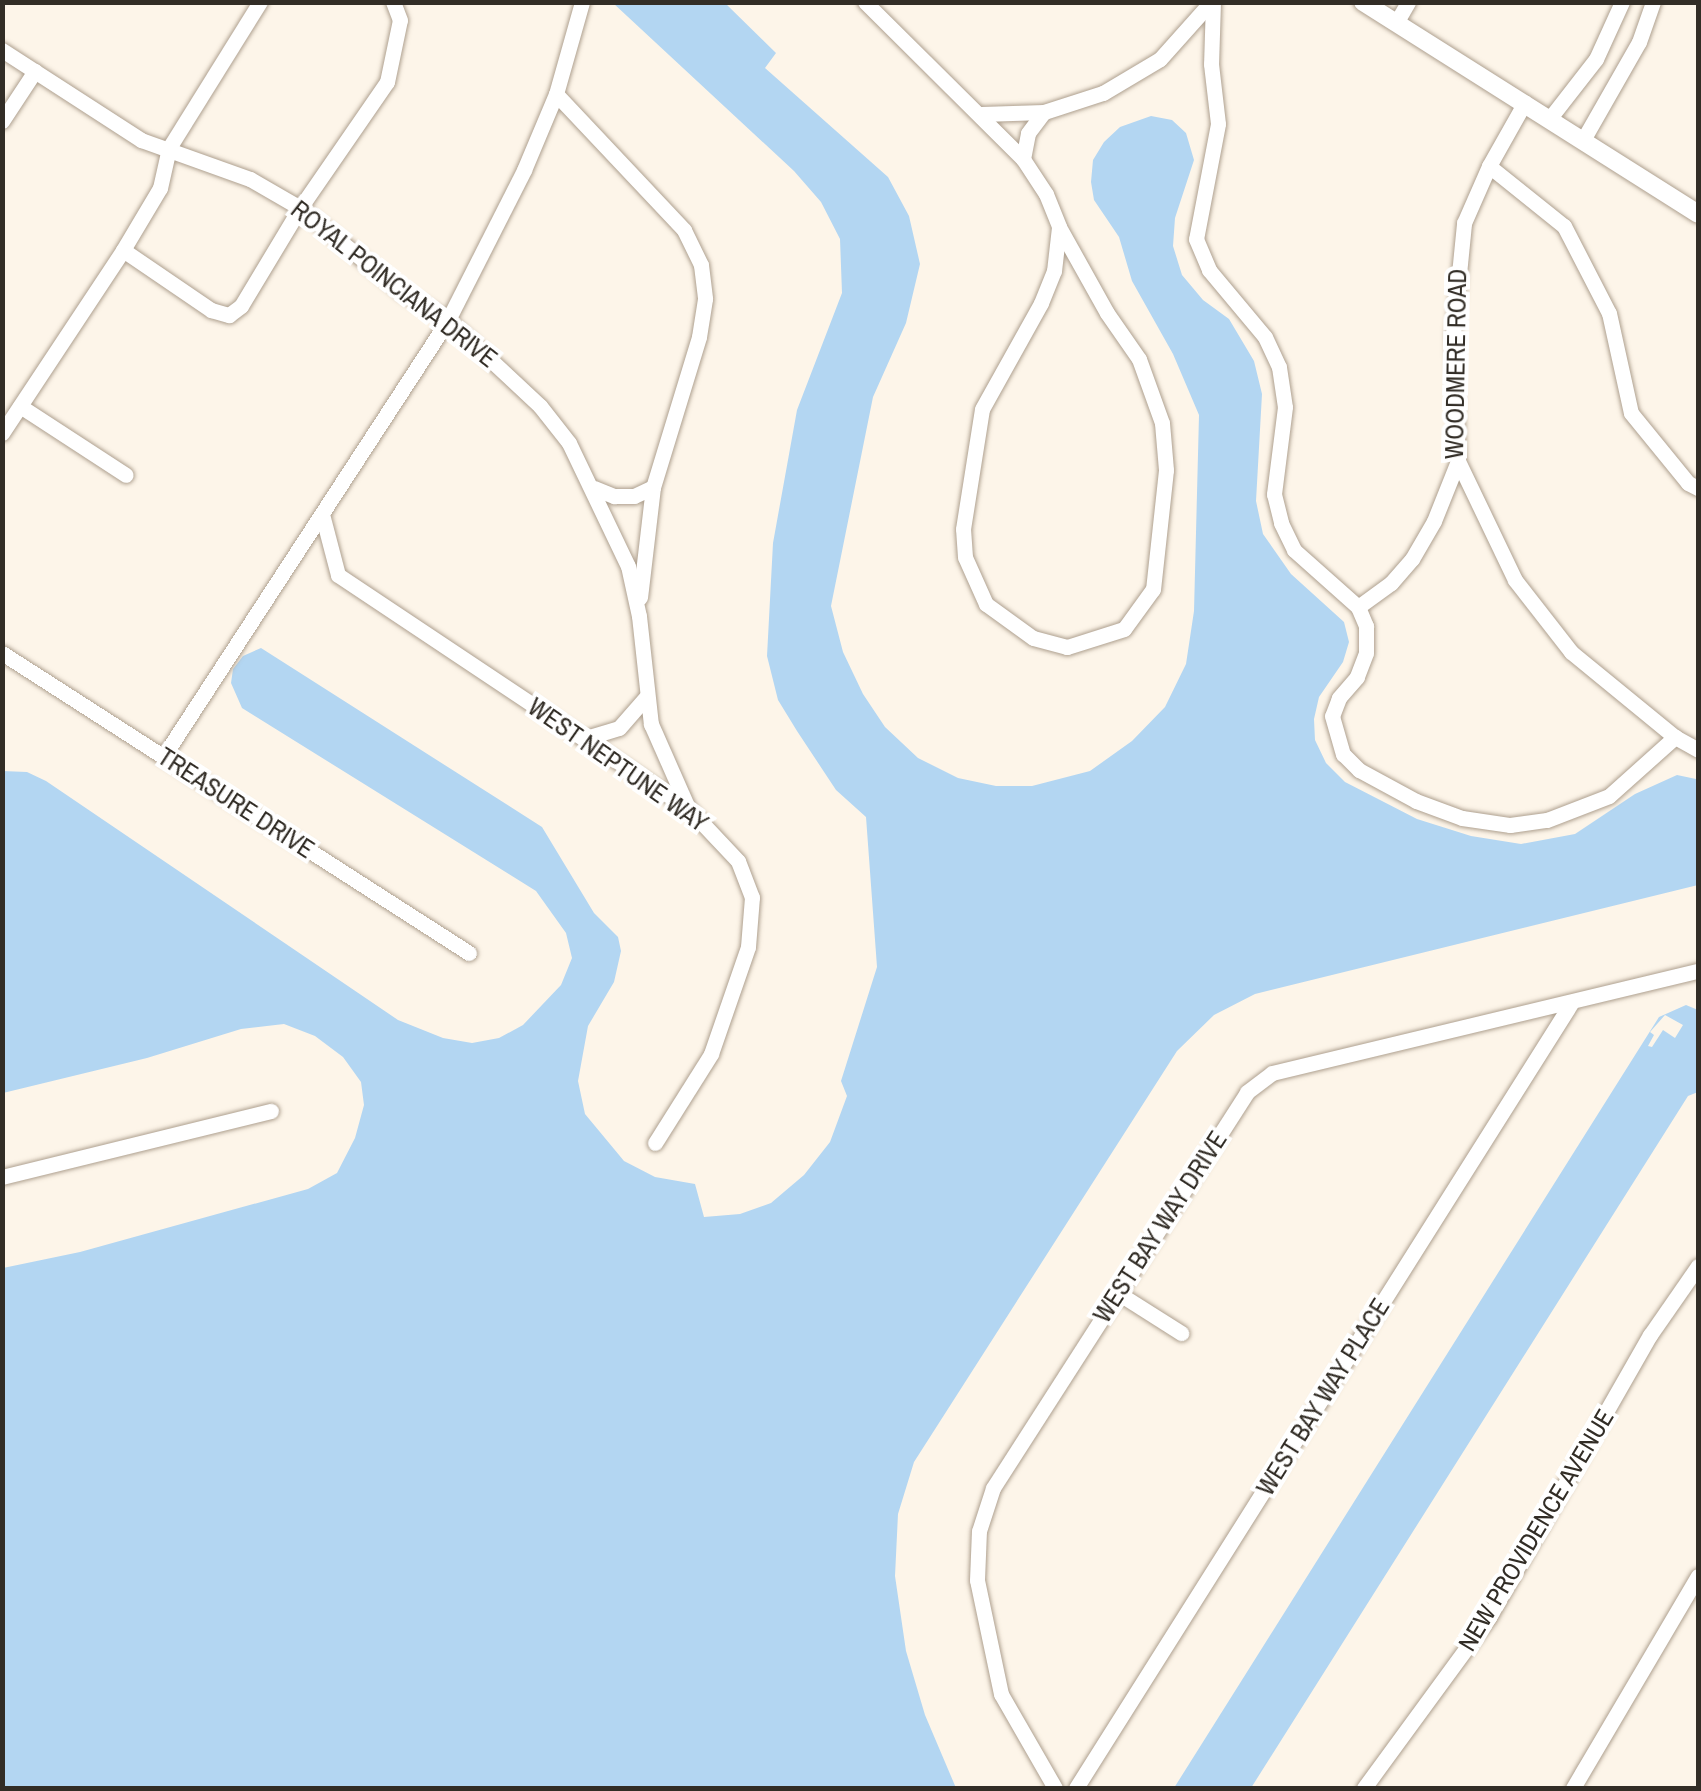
<!DOCTYPE html>
<style>
body{margin:0}
#map{position:relative;width:1701px;height:1791px;overflow:hidden;background:#fdf5e9;font-family:"Archivo Narrow",sans-serif}
div>[style]{position:absolute}
.water>*{inset:0;background:#b3d6f2}
.pier>*{inset:0;background:#fdf5e9}
.roads{filter:drop-shadow(0 0 2px #aea08f) drop-shadow(0 0 2px #aea08f)}
.minor>*{height:15px;margin:-7.5px;padding:0 7.5px;transform-origin:7.5px;border-radius:7.5px;background:#fff}
.tertiary>*{height:18px;margin:-9px;padding:0 9px;transform-origin:9px;border-radius:9px;background:#fff}
span{translate:-50% -50%;white-space:nowrap;text-align:center;line-height:1.15;-webkit-text-stroke:8px #fff;paint-order:stroke}
.street-label{font-size:25px;color:#322d26}
.frame{position:absolute;inset:0;border:5px solid #322d26;pointer-events:none}
</style>
<div id="map">
<div class="water">
<i style="clip-path:polygon(613px 3px,725px 3px,776px 53px,765px 68px,888px 177px,909px 216px,920px 264px,906px 323px,873px 397px,831px 606px,843px 652px,863px 694px,885px 727px,918px 758px,958px 778px,996px 786px,1032px 786px,1090px 771px,1132px 741px,1165px 707px,1186px 664px,1194px 611px,1199px 415px,1173px 354px,1132px 281px,1119px 237px,1094px 200px,1091px 182px,1093px 160px,1104px 142px,1120px 127px,1151px 116px,1172px 120px,1186px 133px,1194px 160px,1175px 218px,1173px 246px,1182px 275px,1203px 300px,1229px 319px,1254px 361px,1262px 394px,1256px 501px,1263px 534px,1291px 574px,1344px 622px,1349px 642px,1343px 662px,1319px 697px,1314px 719px,1315px 740px,1326px 763px,1345px 782px,1417px 819px,1471px 836px,1521px 844px,1575px 834px,1635px 794px,1677px 775px,1696px 779px,1698px 885px,1255px 994px,1214px 1015px,1177px 1051px,914px 1462px,898px 1514px,895px 1576px,906px 1651px,925px 1715px,956px 1788px,3px 1788px,3px 1268px,80px 1252px,308px 1189px,337px 1173px,355px 1138px,364px 1105px,361px 1082px,343px 1057px,315px 1036px,284px 1024px,241px 1029px,147px 1058px,3px 1093px,2px 771px,27px 772px,46px 781px,398px 1020px,443px 1038px,472px 1043px,499px 1038px,523px 1025px,561px 985px,572px 958px,566px 933px,536px 891px,242px 708px,231px 683px,233px 669px,243px 656px,261px 648px,542px 827px,594px 913px,618px 937px,621px 951px,614px 982px,588px 1026px,578px 1081px,585px 1114px,624px 1161px,655px 1177px,695px 1184px,704px 1217px,740px 1214px,771px 1203px,804px 1175px,830px 1142px,847px 1096px,841px 1081px,877px 967px,866px 817px,836px 790px,797px 731px,778px 700px,767px 656px,773px 543px,797px 410px,842px 293px,840px 239px,821px 202px,794px 171px)"></i>
<i style="clip-path:polygon(1686px 1005px,1698px 1010px,1698px 1092px,1688px 1096px,1251px 1788px,1174px 1788px,1659px 1017px)"></i>
</div>
<div class="pier">
<i style="clip-path:polygon(1665px 1015px,1683px 1025px,1675px 1038px,1663px 1030px,1652px 1047px,1648px 1046px,1654px 1035px,1650px 1032px)"></i>
</div>
<div class="roads">
<div class="minor">
<i style="left:865px;top:2px;width:223px;rotate:44.8deg"></i>
<i style="left:1023px;top:159px;width:42px;rotate:56.7deg"></i>
<i style="left:1046px;top:194px;width:35px;rotate:68deg"></i>
<i style="left:1213px;top:2px;width:62px;rotate:91.8deg"></i>
<i style="left:1211px;top:64px;width:60px;rotate:83.3deg"></i>
<i style="left:1218px;top:124px;width:117px;rotate:100.8deg"></i>
<i style="left:1196px;top:239px;width:34px;rotate:67deg"></i>
<i style="left:1209px;top:270px;width:87px;rotate:50.1deg"></i>
<i style="left:1265px;top:337px;width:33px;rotate:65deg"></i>
<i style="left:1279px;top:367px;width:40px;rotate:81.5deg"></i>
<i style="left:1285px;top:407px;width:88px;rotate:97.2deg"></i>
<i style="left:1274px;top:494px;width:30px;rotate:76deg"></i>
<i style="left:1281px;top:523px;width:30px;rotate:64deg"></i>
<i style="left:1294px;top:550px;width:86px;rotate:41.7deg"></i>
<i style="left:1358px;top:607px;width:21px;rotate:67deg"></i>
<i style="left:1366px;top:626px;width:27px;rotate:90deg"></i>
<i style="left:1366px;top:653px;width:26px;rotate:111deg"></i>
<i style="left:1357px;top:677px;width:28px;rotate:131deg"></i>
<i style="left:1339px;top:698px;width:19px;rotate:111deg"></i>
<i style="left:1332px;top:716px;width:40px;rotate:74deg"></i>
<i style="left:1343px;top:754px;width:23px;rotate:45deg"></i>
<i style="left:1359px;top:770px;width:65px;rotate:28.5deg"></i>
<i style="left:1416px;top:801px;width:49px;rotate:20.3deg"></i>
<i style="left:1462px;top:818px;width:49px;rotate:8.3deg"></i>
<i style="left:1510px;top:825px;width:37px;rotate:-8deg"></i>
<i style="left:1547px;top:820px;width:66px;rotate:-21.2deg"></i>
<i style="left:1609px;top:796px;width:89px;rotate:-41.8deg"></i>
<i style="left:1396px;top:23px;width:24px;rotate:-60deg"></i>
<i style="left:2px;top:50px;width:166px;rotate:32.9deg"></i>
<i style="left:141px;top:140px;width:116px;rotate:19.7deg"></i>
<i style="left:250px;top:179px;width:58px;rotate:30.1deg"></i>
<i style="left:300px;top:208px;width:132px;rotate:39.5deg"></i>
<i style="left:402px;top:292px;width:54px;rotate:31.3deg"></i>
<i style="left:448px;top:320px;width:126px;rotate:43.1deg"></i>
<i style="left:540px;top:406px;width:47px;rotate:51.9deg"></i>
<i style="left:569px;top:443px;width:136px;rotate:64.4deg"></i>
<i style="left:628px;top:566px;width:51px;rotate:77.6deg"></i>
<i style="left:639px;top:616px;width:109px;rotate:83.7deg"></i>
<i style="left:651px;top:724px;width:92px;rotate:66.2deg"></i>
<i style="left:556px;top:94px;width:187px;rotate:46.7deg"></i>
<i style="left:684px;top:230px;width:39px;rotate:64deg"></i>
<i style="left:701px;top:265px;width:34px;rotate:83deg"></i>
<i style="left:705px;top:299px;width:38px;rotate:99deg"></i>
<i style="left:699px;top:337px;width:157px;rotate:107deg"></i>
<i style="left:653px;top:487px;width:111px;rotate:96.7deg"></i>
<i style="left:981px;top:114px;width:63px;rotate:-1.8deg"></i>
<i style="left:1044px;top:112px;width:62px;rotate:-17.9deg"></i>
<i style="left:1103px;top:93px;width:66px;rotate:-30.8deg"></i>
<i style="left:1160px;top:59px;width:76px;rotate:-48.2deg"></i>
<i style="left:1550px;top:118px;width:75px;rotate:-52.1deg"></i>
<i style="left:1596px;top:59px;width:63px;rotate:-65.5deg"></i>
<i style="left:2px;top:121px;width:60px;rotate:-56.6deg"></i>
<i style="left:1583px;top:140px;width:113px;rotate:-60.3deg"></i>
<i style="left:1639px;top:42px;width:42px;rotate:-70.7deg"></i>
<i style="left:1023px;top:159px;width:26px;rotate:-79deg"></i>
<i style="left:1028px;top:133px;width:26px;rotate:-53deg"></i>
<i style="left:1489px;top:166px;width:96px;rotate:38.7deg"></i>
<i style="left:1564px;top:226px;width:98px;rotate:62.7deg"></i>
<i style="left:1609px;top:313px;width:102px;rotate:77.6deg"></i>
<i style="left:1631px;top:413px;width:90px;rotate:50.8deg"></i>
<i style="left:1688px;top:483px;width:11px;rotate:27deg"></i>
<i style="left:1059px;top:227px;width:98px;rotate:60.8deg"></i>
<i style="left:1107px;top:313px;width:56px;rotate:55.2deg"></i>
<i style="left:1139px;top:359px;width:68px;rotate:70.2deg"></i>
<i style="left:1162px;top:423px;width:47px;rotate:85.1deg"></i>
<i style="left:1166px;top:470px;width:120px;rotate:96.2deg"></i>
<i style="left:1153px;top:589px;width:49px;rotate:125.9deg"></i>
<i style="left:1124px;top:629px;width:60px;rotate:162.5deg"></i>
<i style="left:1067px;top:647px;width:35px;rotate:-165deg"></i>
<i style="left:1033px;top:638px;width:58px;rotate:-144.1deg"></i>
<i style="left:986px;top:604px;width:51px;rotate:-114.1deg"></i>
<i style="left:965px;top:557px;width:28px;rotate:-94deg"></i>
<i style="left:963px;top:529px;width:121px;rotate:-81deg"></i>
<i style="left:982px;top:409px;width:121px;rotate:-60.9deg"></i>
<i style="left:1041px;top:303px;width:35px;rotate:-68deg"></i>
<i style="left:1054px;top:271px;width:44px;rotate:-83.5deg"></i>
<i style="left:123px;top:250px;width:107px;rotate:34.3deg"></i>
<i style="left:211px;top:310px;width:19px;rotate:16deg"></i>
<i style="left:229px;top:315px;width:15px;rotate:-37deg"></i>
<i style="left:241px;top:306px;width:114px;rotate:-59deg"></i>
<i style="left:300px;top:208px;width:153px;rotate:-55.4deg"></i>
<i style="left:387px;top:82px;width:63px;rotate:-78.2deg"></i>
<i style="left:400px;top:20px;width:19px;rotate:-111deg"></i>
<i style="left:20px;top:406px;width:126px;rotate:33.1deg"></i>
<i style="left:2px;top:433px;width:219px;rotate:-56.5deg"></i>
<i style="left:123px;top:250px;width:72px;rotate:-59.2deg"></i>
<i style="left:160px;top:188px;width:41px;rotate:-77.3deg"></i>
<i style="left:169px;top:148px;width:172px;rotate:-58.1deg"></i>
<i style="left:1458px;top:461px;width:132px;rotate:64.4deg"></i>
<i style="left:1515px;top:580px;width:91px;rotate:52.1deg"></i>
<i style="left:1571px;top:652px;width:134px;rotate:39.3deg"></i>
<i style="left:1675px;top:737px;width:26px;rotate:29deg"></i>
<i style="left:594px;top:488px;width:22px;rotate:22deg"></i>
<i style="left:614px;top:496px;width:20px"></i>
<i style="left:634px;top:496px;width:21px;rotate:-25deg"></i>
<i style="left:322px;top:514px;width:63px;rotate:75.3deg"></i>
<i style="left:338px;top:575px;width:420px;rotate:33.7deg"></i>
<i style="left:688px;top:808px;width:73px;rotate:46.7deg"></i>
<i style="left:738px;top:861px;width:39px;rotate:69deg"></i>
<i style="left:752px;top:897px;width:50px;rotate:94.6deg"></i>
<i style="left:748px;top:947px;width:113px;rotate:109.1deg"></i>
<i style="left:711px;top:1054px;width:105px;rotate:122.2deg"></i>
<i style="left:1358px;top:607px;width:41px;rotate:-36deg"></i>
<i style="left:1391px;top:583px;width:32px;rotate:-49deg"></i>
<i style="left:1412px;top:559px;width:44px;rotate:-59.9deg"></i>
<i style="left:1434px;top:521px;width:65px;rotate:-68.2deg"></i>
<i style="left:1458px;top:461px;width:127px;rotate:-92.3deg"></i>
<i style="left:1453px;top:334px;width:112px;rotate:-84.3deg"></i>
<i style="left:1464px;top:223px;width:62px;rotate:-66.3deg"></i>
<i style="left:1489px;top:166px;width:73px;rotate:-60.6deg"></i>
<i style="left:2px;top:653px;width:555px;rotate:32.72deg"></i>
<i style="left:586px;top:738px;width:34px;rotate:-17deg"></i>
<i style="left:619px;top:728px;width:41px;rotate:-48.9deg"></i>
<i style="left:163px;top:757px;width:522px;rotate:-56.89deg"></i>
<i style="left:448px;top:320px;width:168px;rotate:-63.1deg"></i>
<i style="left:524px;top:170px;width:82px;rotate:-67.2deg"></i>
<i style="left:556px;top:94px;width:96px;rotate:-74.2deg"></i>
<i style="left:2px;top:1177px;width:277px;rotate:-13.8deg"></i>
<i style="left:1118px;top:1293px;width:75px;rotate:32.4deg"></i>
<i style="left:1055px;top:1788px;width:108px;rotate:-119.9deg"></i>
<i style="left:1001px;top:1694px;width:116px;rotate:-101.9deg"></i>
<i style="left:977px;top:1580px;width:49px;rotate:-87.7deg"></i>
<i style="left:979px;top:1531px;width:45px;rotate:-72deg"></i>
<i style="left:993px;top:1488px;width:470px;rotate:-57.3deg"></i>
<i style="left:1247px;top:1092px;width:31px;rotate:-37deg"></i>
<i style="left:1272px;top:1073px;width:438px;rotate:-13.5deg"></i>
<i style="left:1076px;top:1788px;width:926px;rotate:-57.75deg"></i>
<i style="left:1364px;top:1788px;width:212px;rotate:-53.8deg"></i>
<i style="left:1489px;top:1617px;width:325px;rotate:-60.3deg"></i>
<i style="left:1650px;top:1335px;width:84px;rotate:-55.2deg"></i>
<i style="left:1573px;top:1788px;width:246px;rotate:-59.5deg"></i>
</div>
<div class="tertiary">
<i style="left:1363px;top:2px;width:396px;rotate:32.3deg"></i>
</div>
</div>
<div class="street-label">
<span style="left:394px;top:284px;rotate:38deg">ROYAL POINCIANA DRIVE</span>
<span style="left:1456px;top:364px;rotate:-89deg">WOODMERE ROAD</span>
<span style="left:618px;top:765px;rotate:35deg">WEST NEPTUNE WAY</span>
<span style="left:236px;top:803px;rotate:33deg">TREASURE DRIVE</span>
<span style="left:1160px;top:1227px;rotate:-57deg">WEST BAY WAY DRIVE</span>
<span style="left:1323px;top:1397px;rotate:-58deg">WEST BAY WAY PLACE</span>
<span style="left:1536px;top:1530px;rotate:-59deg">NEW PROVIDENCE AVENUE</span>
</div>
<div class="frame"></div>
</div>
